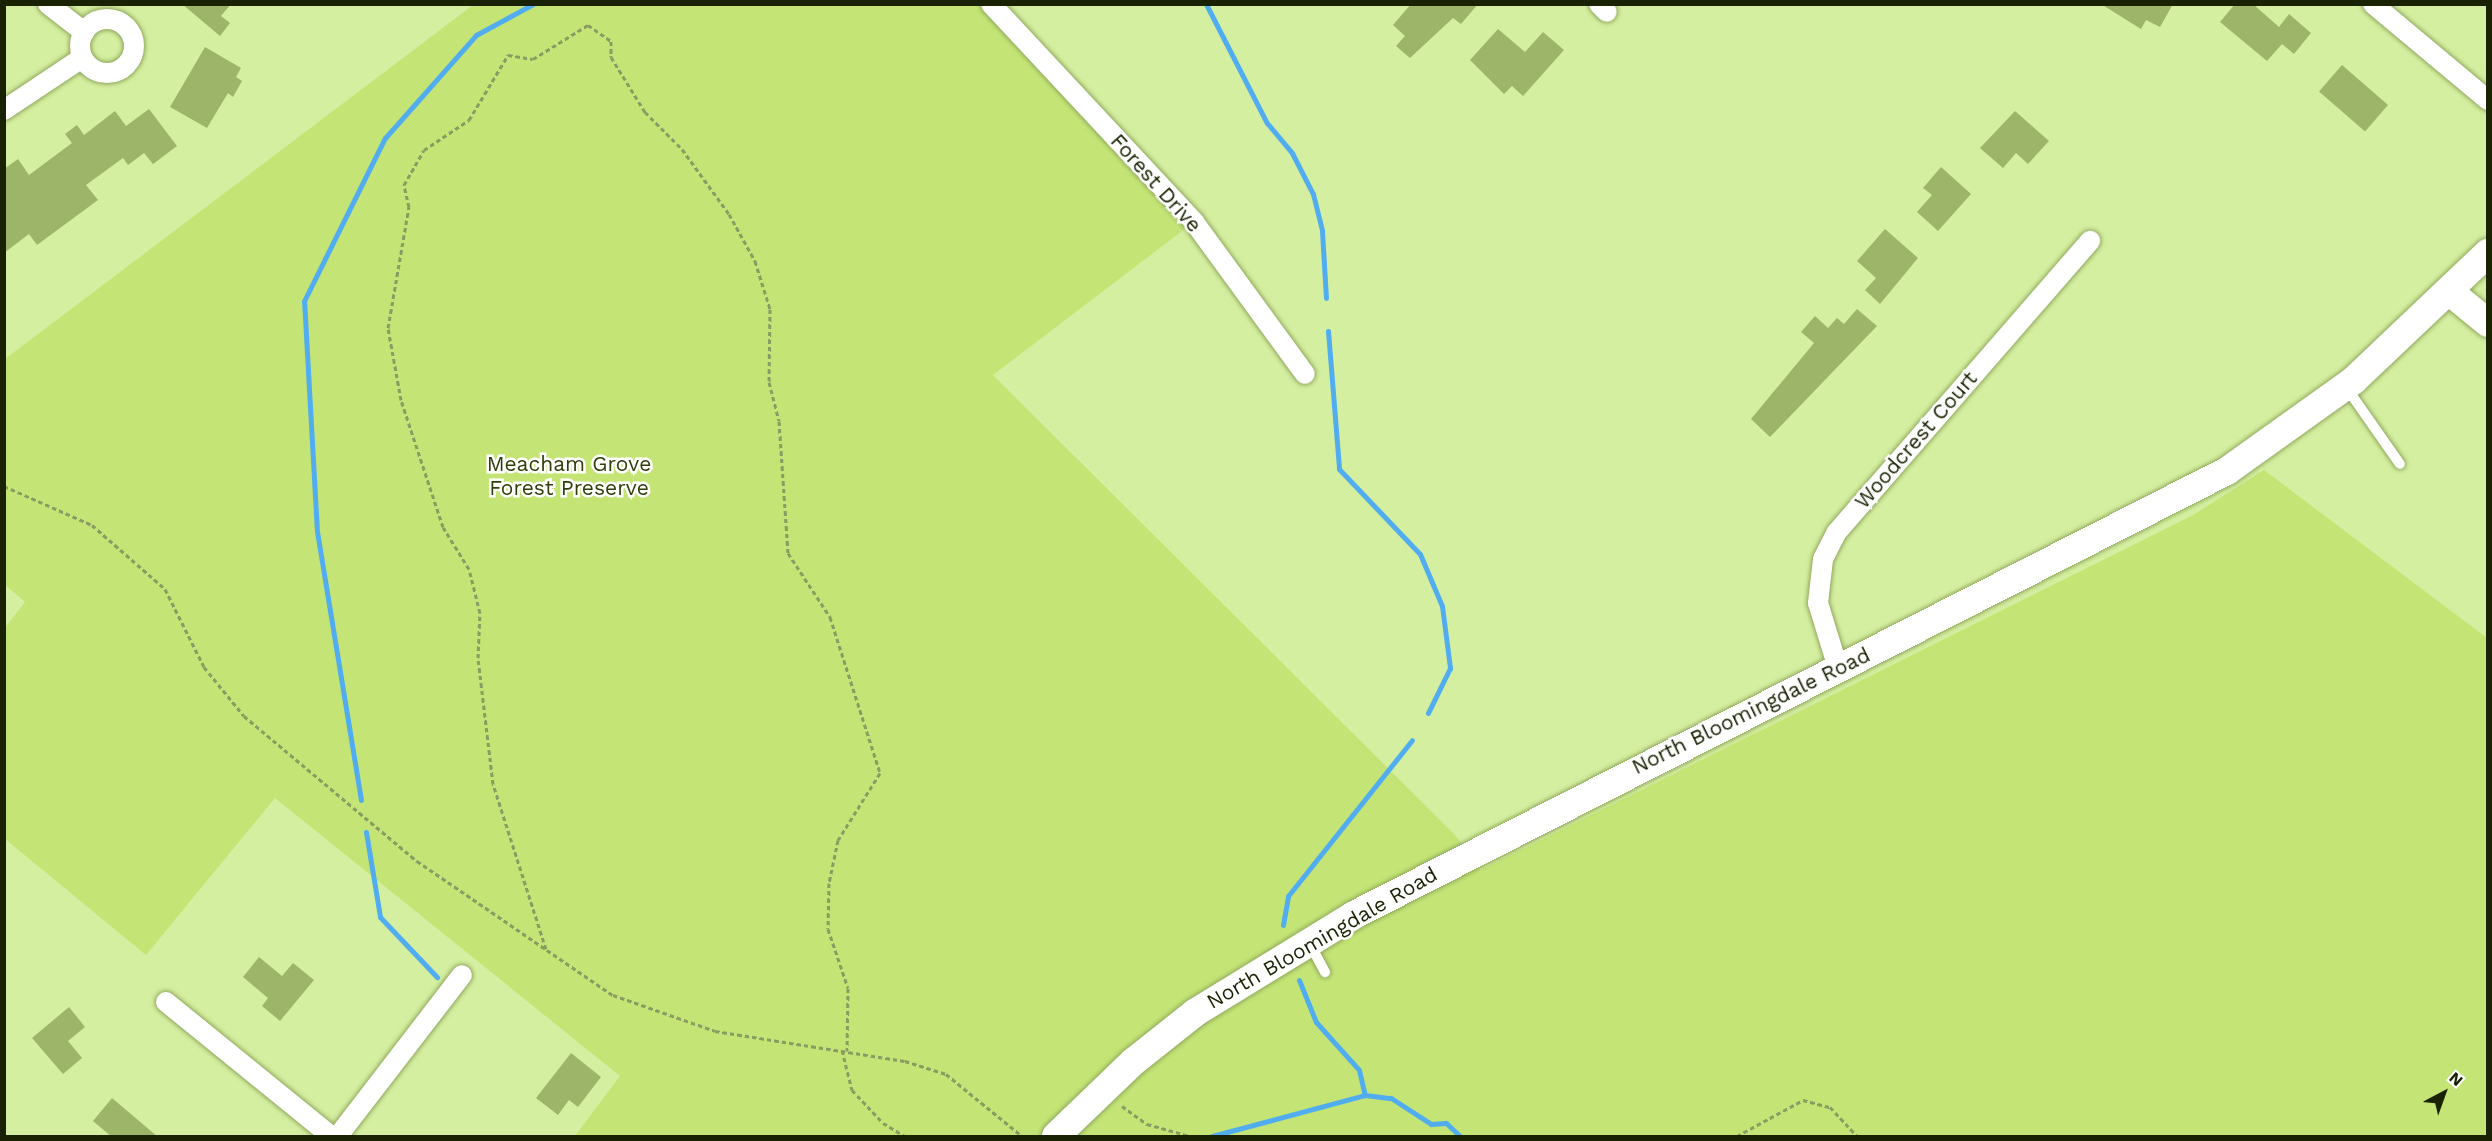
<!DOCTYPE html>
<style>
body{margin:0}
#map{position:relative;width:2492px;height:1141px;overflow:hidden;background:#d5efa1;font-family:"Work Sans",sans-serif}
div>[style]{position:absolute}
.green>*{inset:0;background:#c4e576}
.stream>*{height:5px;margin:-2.5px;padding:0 2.5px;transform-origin:2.5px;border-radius:2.5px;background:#51adf0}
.building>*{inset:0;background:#9db568;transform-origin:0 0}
.path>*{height:3px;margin-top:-1.5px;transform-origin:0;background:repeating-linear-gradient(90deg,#899c61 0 4.5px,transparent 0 7.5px)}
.roads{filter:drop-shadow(0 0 2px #91a85d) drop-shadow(0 0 2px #91a85d)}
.lane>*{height:10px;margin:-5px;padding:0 5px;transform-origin:5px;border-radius:5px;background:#fff}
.street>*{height:20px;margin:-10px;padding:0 10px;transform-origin:10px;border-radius:10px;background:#fff}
.street>.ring{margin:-10px;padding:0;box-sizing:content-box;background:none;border:20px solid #fff;border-radius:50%}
.secondary>*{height:28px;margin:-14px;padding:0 14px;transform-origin:14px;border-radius:14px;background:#fff}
span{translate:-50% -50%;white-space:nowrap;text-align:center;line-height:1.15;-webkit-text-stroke:5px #fff;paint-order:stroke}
.street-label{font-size:21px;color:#192203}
.park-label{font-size:21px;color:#303e07}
.frame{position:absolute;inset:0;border:6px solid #192203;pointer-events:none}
.north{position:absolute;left:2414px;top:1063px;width:60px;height:60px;-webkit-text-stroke:4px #fff;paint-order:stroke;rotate:41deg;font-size:16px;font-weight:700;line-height:24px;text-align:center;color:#192203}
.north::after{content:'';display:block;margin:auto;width:21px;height:27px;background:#192203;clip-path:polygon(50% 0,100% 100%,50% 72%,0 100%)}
</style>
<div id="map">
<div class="green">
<i style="clip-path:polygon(473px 5px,991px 5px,1194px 222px,993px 375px,1456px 836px,1481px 870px,2193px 515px,2264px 470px,2487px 638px,2487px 1136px,575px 1136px,620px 1076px,275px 798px,146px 955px,5px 839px,4px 629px,25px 602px,5px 585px,5px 359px)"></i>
</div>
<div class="stream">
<i style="left:1206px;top:4px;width:134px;rotate:62.9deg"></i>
<i style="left:1267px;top:123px;width:39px;rotate:50deg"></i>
<i style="left:1292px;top:153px;width:46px;rotate:62.9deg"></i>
<i style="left:1313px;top:194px;width:38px;rotate:76deg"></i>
<i style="left:1322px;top:231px;width:67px;rotate:86.6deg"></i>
<i style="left:1328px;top:331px;width:138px;rotate:85.4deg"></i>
<i style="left:1339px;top:469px;width:117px;rotate:46.4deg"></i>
<i style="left:1420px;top:554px;width:56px;rotate:67.1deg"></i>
<i style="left:1442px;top:606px;width:63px;rotate:82.6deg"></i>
<i style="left:1450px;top:668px;width:50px;rotate:116.1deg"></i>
<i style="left:361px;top:800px;width:272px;rotate:-99.3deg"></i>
<i style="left:317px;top:532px;width:231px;rotate:-93.2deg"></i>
<i style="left:304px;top:301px;width:182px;rotate:-63.6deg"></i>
<i style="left:385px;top:138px;width:137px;rotate:-48.5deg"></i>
<i style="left:476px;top:35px;width:65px;rotate:-28.5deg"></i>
<i style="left:366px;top:832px;width:86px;rotate:80.6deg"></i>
<i style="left:380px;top:917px;width:83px;rotate:46.5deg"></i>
<i style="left:1283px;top:925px;width:29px;rotate:-80deg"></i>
<i style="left:1288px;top:896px;width:199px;rotate:-51.5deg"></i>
<i style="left:1299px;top:980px;width:45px;rotate:68deg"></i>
<i style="left:1316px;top:1022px;width:64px;rotate:48.1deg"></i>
<i style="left:1359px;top:1070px;width:26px;rotate:77deg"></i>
<i style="left:1212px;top:1136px;width:158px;rotate:-15deg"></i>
<i style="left:1365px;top:1095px;width:26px;rotate:7deg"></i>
<i style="left:1391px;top:1098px;width:48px;rotate:33deg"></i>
<i style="left:1431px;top:1124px;width:15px;rotate:-4deg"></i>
<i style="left:1446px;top:1123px;width:19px;rotate:43deg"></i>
</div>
<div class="building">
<i style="clip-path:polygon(182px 4px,231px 4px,221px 16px,230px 23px,220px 36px)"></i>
<i style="clip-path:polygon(1411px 4px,1478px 4px,1461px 24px,1453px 18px,1410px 58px,1396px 46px,1405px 36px,1393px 25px)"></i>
<i style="clip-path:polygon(2101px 4px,2173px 4px,2160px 27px,2146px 20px,2141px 29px)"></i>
<i style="clip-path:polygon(2235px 4px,2253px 4px,2279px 27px,2289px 14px,2311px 33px,2294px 54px,2282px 44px,2267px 61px,2220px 22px)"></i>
<i style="clip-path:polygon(1498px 29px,1525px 52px,1543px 32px,1564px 50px,1523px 96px,1512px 86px,1504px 94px,1470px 60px)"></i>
<i style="clip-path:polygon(205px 47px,241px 68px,236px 77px,242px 81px,233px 97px,228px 93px,207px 128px,170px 107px)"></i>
<i style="left:2342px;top:65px;width:61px;height:35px;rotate:41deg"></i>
<i style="clip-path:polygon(149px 109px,177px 146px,153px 164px,144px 153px,128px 165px,123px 158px,86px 185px,98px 200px,37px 245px,29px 234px,4px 253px,4px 169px,18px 159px,29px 175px,72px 143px,65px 134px,77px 125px,84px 135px,115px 111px,126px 126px)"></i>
<i style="clip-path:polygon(2015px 111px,2049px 141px,2028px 164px,2016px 153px,2003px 168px,1980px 148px)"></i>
<i style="clip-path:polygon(1941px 167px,1971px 194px,1938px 231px,1917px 212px,1932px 195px,1923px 188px)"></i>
<i style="clip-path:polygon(1885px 229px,1918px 258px,1880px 304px,1865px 290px,1876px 278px,1857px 261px)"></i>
<i style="clip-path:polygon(1857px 309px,1877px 326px,1770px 437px,1751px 419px,1814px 343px,1801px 332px,1815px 316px,1828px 328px,1837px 318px,1844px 324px)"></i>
<i style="clip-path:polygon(259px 957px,282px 976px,293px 963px,314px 980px,280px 1021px,262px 1006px,268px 998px,243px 977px)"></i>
<i style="clip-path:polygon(69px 1007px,85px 1027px,68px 1041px,82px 1058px,63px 1074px,32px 1038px)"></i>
<i style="clip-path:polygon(571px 1053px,601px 1077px,578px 1107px,569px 1100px,558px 1115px,536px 1098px)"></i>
<i style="clip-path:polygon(112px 1098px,158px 1137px,112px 1137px,93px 1121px)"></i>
</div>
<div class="path">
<i style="left:4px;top:486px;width:96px;rotate:23.9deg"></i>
<i style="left:92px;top:525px;width:97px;rotate:41.2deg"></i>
<i style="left:165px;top:589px;width:87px;rotate:63.4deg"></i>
<i style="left:204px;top:667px;width:63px;rotate:50.8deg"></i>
<i style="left:244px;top:716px;width:226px;rotate:40deg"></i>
<i style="left:417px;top:861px;width:237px;rotate:34.4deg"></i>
<i style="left:613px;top:995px;width:108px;rotate:19.4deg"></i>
<i style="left:715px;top:1031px;width:192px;rotate:9deg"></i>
<i style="left:905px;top:1061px;width:43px;rotate:17.6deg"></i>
<i style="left:946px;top:1074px;width:98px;rotate:39.2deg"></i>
<i style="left:546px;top:949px;width:173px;rotate:-107.8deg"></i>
<i style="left:493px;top:784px;width:127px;rotate:-96.8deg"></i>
<i style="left:478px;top:658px;width:45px;rotate:-87.5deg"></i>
<i style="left:480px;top:613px;width:45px;rotate:-104deg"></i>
<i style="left:469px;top:569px;width:49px;rotate:-121.8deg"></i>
<i style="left:443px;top:527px;width:134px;rotate:-108.3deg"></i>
<i style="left:401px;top:400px;width:73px;rotate:-100.2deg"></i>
<i style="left:388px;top:328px;width:123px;rotate:-80.2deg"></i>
<i style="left:409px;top:207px;width:23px;rotate:-103deg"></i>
<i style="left:404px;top:185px;width:40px;rotate:-60.3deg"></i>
<i style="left:424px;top:150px;width:54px;rotate:-33.7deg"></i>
<i style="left:469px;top:120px;width:76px;rotate:-59deg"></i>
<i style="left:508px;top:55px;width:25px;rotate:9deg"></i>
<i style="left:533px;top:59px;width:65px;rotate:-31.7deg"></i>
<i style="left:588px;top:25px;width:28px;rotate:35deg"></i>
<i style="left:611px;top:41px;width:16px;rotate:90deg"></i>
<i style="left:611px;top:57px;width:65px;rotate:58.3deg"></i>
<i style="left:645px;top:112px;width:52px;rotate:45deg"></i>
<i style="left:682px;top:149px;width:80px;rotate:54.1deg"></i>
<i style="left:729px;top:214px;width:54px;rotate:61deg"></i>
<i style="left:755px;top:261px;width:50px;rotate:72.6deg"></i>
<i style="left:770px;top:309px;width:73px;rotate:90.8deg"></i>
<i style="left:769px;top:382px;width:40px;rotate:75.6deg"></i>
<i style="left:779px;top:421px;width:132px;rotate:86.1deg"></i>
<i style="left:788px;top:553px;width:77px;rotate:56.7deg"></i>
<i style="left:830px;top:617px;width:164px;rotate:72.2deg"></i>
<i style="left:880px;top:773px;width:79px;rotate:122.1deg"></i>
<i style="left:838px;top:840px;width:44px;rotate:101.8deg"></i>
<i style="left:829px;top:883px;width:46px;rotate:91.2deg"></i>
<i style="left:828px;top:929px;width:62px;rotate:71.3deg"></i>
<i style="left:848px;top:988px;width:63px;rotate:90.9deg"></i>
<i style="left:842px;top:1050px;width:41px;rotate:76deg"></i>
<i style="left:852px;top:1090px;width:45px;rotate:46.8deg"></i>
<i style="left:883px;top:1123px;width:26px;rotate:31deg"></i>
<i style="left:1122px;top:1106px;width:31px;rotate:36deg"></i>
<i style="left:1147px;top:1124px;width:45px;rotate:15.6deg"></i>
<i style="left:1737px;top:1136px;width:75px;rotate:-28.6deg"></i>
<i style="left:1803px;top:1100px;width:28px;rotate:15deg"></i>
<i style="left:1830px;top:1107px;width:40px;rotate:47deg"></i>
</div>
<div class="roads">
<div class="lane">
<i style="left:2346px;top:387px;width:94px;rotate:55deg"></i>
<i style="left:1310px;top:944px;width:32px;rotate:62deg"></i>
</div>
<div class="street">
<i style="left:48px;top:4px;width:46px;rotate:37.9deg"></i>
<i style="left:991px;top:4px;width:298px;rotate:47deg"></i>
<i style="left:1194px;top:222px;width:188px;rotate:53.9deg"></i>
<i style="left:1599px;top:4px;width:11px;rotate:45deg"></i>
<i style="left:2373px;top:4px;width:150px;rotate:39.9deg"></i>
<i class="ring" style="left:80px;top:19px;width:34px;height:34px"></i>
<i style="left:4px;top:110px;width:94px;rotate:-33.7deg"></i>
<i style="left:1838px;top:668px;width:68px;rotate:-107.1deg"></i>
<i style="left:1818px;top:603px;width:44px;rotate:-83.5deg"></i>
<i style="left:1823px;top:559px;width:30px;rotate:-63deg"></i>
<i style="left:1837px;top:532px;width:386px;rotate:-49deg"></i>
<i style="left:166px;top:1002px;width:213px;rotate:39.1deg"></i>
<i style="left:338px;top:1136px;width:203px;rotate:-52.4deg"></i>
</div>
<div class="secondary">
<i style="left:2450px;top:292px;width:49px;rotate:39.2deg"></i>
<i style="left:1056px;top:1136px;width:107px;rotate:-43.9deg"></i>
<i style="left:1133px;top:1062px;width:80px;rotate:-38.4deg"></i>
<i style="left:1196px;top:1012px;width:185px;rotate:-31.5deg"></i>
<i style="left:1354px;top:915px;width:979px;rotate:-26.96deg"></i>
<i style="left:2227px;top:471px;width:156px;rotate:-35.6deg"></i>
<i style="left:2354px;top:380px;width:185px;rotate:-43.5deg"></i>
</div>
</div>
<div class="street-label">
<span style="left:1156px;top:183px;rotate:48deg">Forest Drive</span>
<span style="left:1916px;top:440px;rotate:-49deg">Woodcrest Court</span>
<span style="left:1751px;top:711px;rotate:-26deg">North Bloomingdale Road</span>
<span style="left:1322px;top:938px;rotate:-30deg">North Bloomingdale Road</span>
</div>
<div class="park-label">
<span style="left:569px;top:476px">Meacham Grove<br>Forest Preserve</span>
</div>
<div class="frame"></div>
<div class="north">N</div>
</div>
